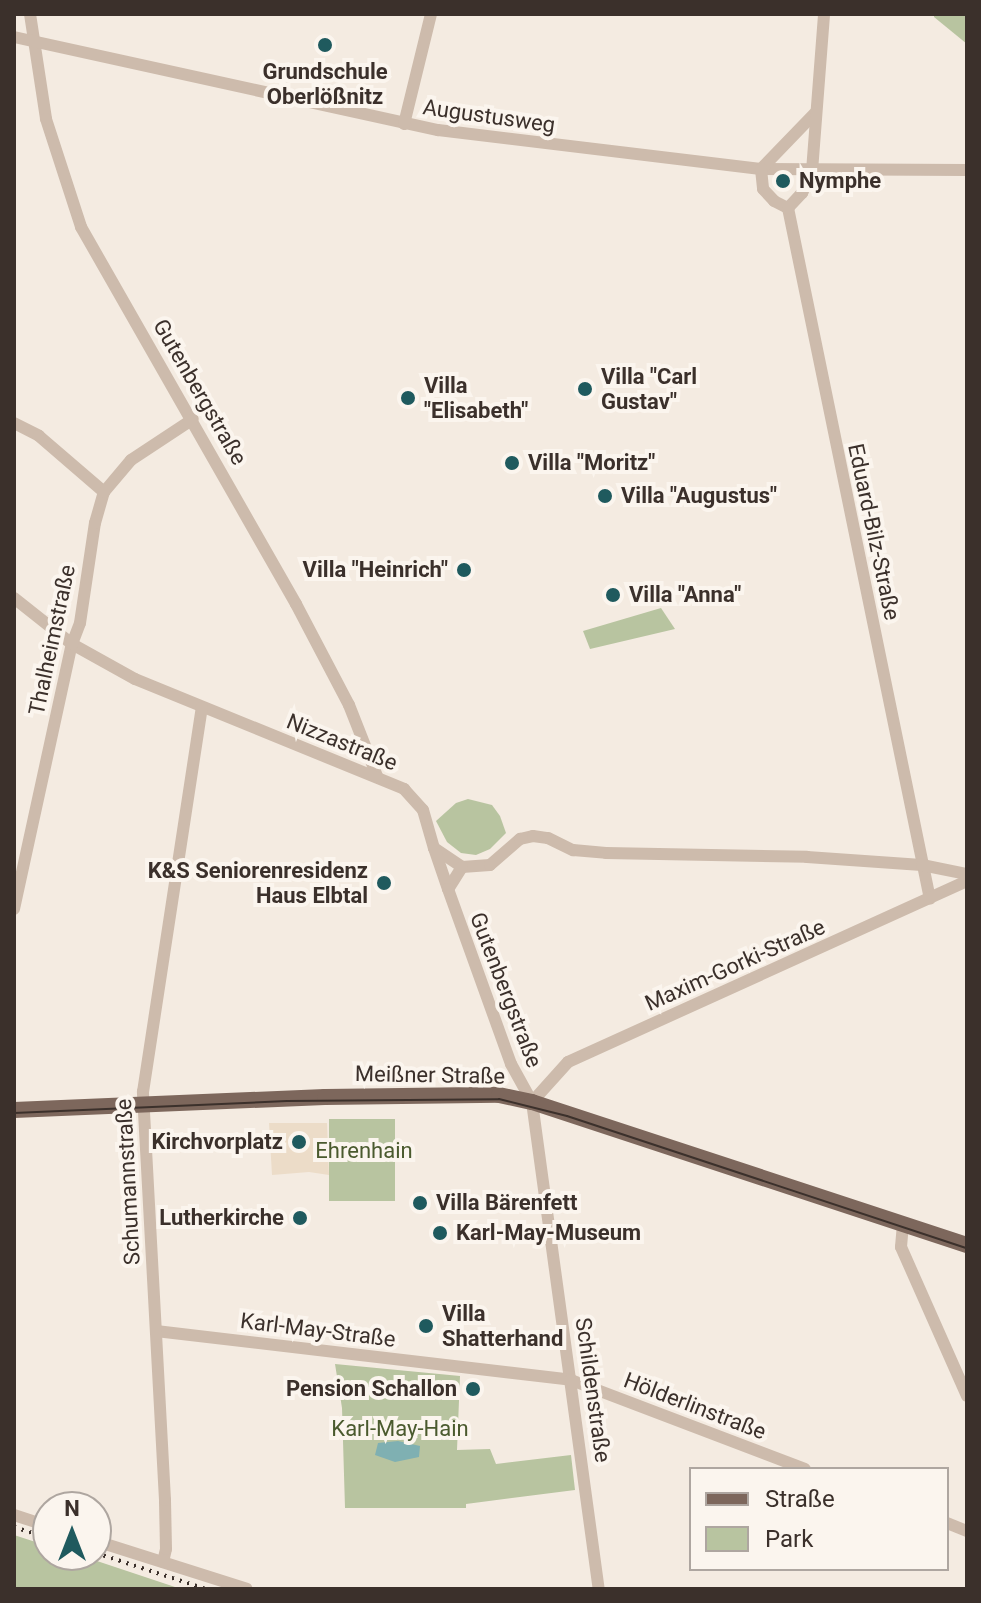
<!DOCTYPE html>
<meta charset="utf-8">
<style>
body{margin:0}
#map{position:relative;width:981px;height:1603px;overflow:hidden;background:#f4ebe1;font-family:Roboto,sans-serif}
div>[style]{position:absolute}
.green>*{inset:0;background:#b8c4a0;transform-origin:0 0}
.plaza>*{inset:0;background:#ecdcc8}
.water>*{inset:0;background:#7fb0b2}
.minor>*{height:12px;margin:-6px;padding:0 6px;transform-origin:6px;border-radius:6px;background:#cdbbac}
.major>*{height:16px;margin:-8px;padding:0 8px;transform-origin:8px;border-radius:8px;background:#7d675c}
.tram>*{height:2px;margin:-1px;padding:0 1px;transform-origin:1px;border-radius:1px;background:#3b302b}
.rail>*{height:4px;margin-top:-2px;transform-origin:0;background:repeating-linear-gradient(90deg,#3b302b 0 2px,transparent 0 8px)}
.dots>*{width:22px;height:22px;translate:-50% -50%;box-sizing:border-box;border:4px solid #fbf5ee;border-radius:50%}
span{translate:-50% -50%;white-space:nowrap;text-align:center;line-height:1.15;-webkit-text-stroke:8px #fbf5ee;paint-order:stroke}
.poi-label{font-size:22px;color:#3b302b;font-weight:700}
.left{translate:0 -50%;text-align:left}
.right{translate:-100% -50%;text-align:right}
.street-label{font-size:22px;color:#3b302b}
.park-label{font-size:22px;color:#4a5a2e}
.frame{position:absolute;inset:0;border:16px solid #3b302b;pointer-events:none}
.legend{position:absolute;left:689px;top:1467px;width:260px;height:104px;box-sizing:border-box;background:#fbf5ee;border:2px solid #aea6a0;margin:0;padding:10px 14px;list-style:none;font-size:24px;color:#3b302b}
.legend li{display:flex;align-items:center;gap:16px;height:40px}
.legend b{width:40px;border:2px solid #aea6a0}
.north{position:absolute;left:32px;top:1491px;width:80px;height:80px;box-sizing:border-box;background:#fbf5ee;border:2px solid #aea6a0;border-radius:50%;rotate:0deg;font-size:22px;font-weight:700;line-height:32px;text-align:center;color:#3b302b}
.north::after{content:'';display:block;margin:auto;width:28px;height:36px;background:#1f5a5e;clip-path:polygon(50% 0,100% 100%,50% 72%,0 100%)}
</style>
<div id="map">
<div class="green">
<i style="clip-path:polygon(934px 14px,967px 14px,967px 44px,934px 17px)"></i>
<i style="clip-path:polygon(661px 608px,675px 629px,590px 649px,583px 631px)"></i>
<i style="clip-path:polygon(468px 799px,492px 805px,500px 816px,506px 833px,490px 849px,476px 855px,461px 853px,447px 842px,436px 821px,456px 803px)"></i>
<i style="left:329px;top:1119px;width:66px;height:82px"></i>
<i style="clip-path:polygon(335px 1364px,460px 1376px,457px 1450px,490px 1449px,496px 1464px,571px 1455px,575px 1490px,466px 1504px,466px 1508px,345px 1508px,342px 1408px)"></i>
<i style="clip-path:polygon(14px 1535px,48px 1546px,48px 1555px,79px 1555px,181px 1589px,14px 1589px)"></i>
</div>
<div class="plaza">
<i style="clip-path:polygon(269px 1123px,327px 1123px,329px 1175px,309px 1172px,272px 1175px)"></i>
</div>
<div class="water">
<i style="clip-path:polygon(398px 1441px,420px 1446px,419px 1457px,395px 1462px,375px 1455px,378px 1443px)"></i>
</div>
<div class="minor">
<i style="left:30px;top:14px;width:106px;rotate:81.3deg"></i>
<i style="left:46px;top:119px;width:114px;rotate:72deg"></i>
<i style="left:81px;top:227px;width:434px;rotate:60.3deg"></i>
<i style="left:296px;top:604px;width:114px;rotate:62.3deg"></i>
<i style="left:349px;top:705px;width:76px;rotate:68.5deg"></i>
<i style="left:14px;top:37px;width:434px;rotate:12.4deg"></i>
<i style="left:438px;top:130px;width:325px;rotate:6.9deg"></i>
<i style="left:761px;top:169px;width:206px;rotate:0.3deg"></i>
<i style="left:404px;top:124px;width:113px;rotate:-76.2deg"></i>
<i style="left:761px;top:169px;width:79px;rotate:-46deg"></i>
<i style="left:761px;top:169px;width:20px;rotate:84deg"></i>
<i style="left:763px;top:189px;width:16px;rotate:47deg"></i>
<i style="left:774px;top:201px;width:16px;rotate:27deg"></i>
<i style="left:788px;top:208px;width:705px;rotate:78.39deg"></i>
<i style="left:788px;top:208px;width:21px;rotate:-47deg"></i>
<i style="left:802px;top:193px;width:24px;rotate:-66deg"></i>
<i style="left:812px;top:171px;width:157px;rotate:-85.6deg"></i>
<i style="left:14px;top:423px;width:28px;rotate:27deg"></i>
<i style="left:39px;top:436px;width:86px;rotate:40.7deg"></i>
<i style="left:14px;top:598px;width:74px;rotate:38.4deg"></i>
<i style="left:72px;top:644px;width:72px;rotate:29.1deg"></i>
<i style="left:135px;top:679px;width:291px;rotate:22.2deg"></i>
<i style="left:404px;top:789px;width:28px;rotate:48deg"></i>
<i style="left:423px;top:810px;width:40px;rotate:74deg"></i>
<i style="left:434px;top:848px;width:34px;rotate:34deg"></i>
<i style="left:462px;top:867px;width:28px;rotate:-4deg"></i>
<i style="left:490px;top:865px;width:40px;rotate:-41deg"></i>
<i style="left:520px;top:839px;width:13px;rotate:-13deg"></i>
<i style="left:533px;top:836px;width:15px;rotate:8deg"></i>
<i style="left:548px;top:838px;width:28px;rotate:26deg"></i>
<i style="left:573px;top:850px;width:33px;rotate:5deg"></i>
<i style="left:606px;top:853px;width:201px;rotate:1.1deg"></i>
<i style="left:807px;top:857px;width:115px;rotate:4deg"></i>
<i style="left:922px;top:865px;width:46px;rotate:11.3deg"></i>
<i style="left:434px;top:848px;width:43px;rotate:71.1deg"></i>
<i style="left:462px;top:867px;width:26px;rotate:122deg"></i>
<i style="left:448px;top:889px;width:186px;rotate:70.2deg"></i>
<i style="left:511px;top:1064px;width:43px;rotate:61.1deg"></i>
<i style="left:532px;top:1102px;width:492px;rotate:82.2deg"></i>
<i style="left:14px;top:909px;width:271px;rotate:-77.7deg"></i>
<i style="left:72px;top:644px;width:22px;rotate:-69deg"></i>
<i style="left:80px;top:623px;width:101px;rotate:-81.5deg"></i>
<i style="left:95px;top:523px;width:32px;rotate:-74deg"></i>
<i style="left:104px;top:492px;width:42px;rotate:-49.8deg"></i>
<i style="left:131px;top:460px;width:74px;rotate:-33.5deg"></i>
<i style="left:532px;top:1102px;width:54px;rotate:-48deg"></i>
<i style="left:568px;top:1062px;width:438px;rotate:-24.4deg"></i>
<i style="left:903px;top:1224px;width:23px;rotate:95deg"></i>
<i style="left:901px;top:1247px;width:163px;rotate:66.1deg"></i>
<i style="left:156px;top:1331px;width:418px;rotate:6.7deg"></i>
<i style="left:571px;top:1380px;width:250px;rotate:20.8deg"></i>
<i style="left:14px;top:1515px;width:36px;rotate:18deg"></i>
<i style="left:947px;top:1523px;width:22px;rotate:22deg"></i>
<i style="left:96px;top:1541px;width:158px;rotate:17.6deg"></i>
<i style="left:163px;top:1562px;width:13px;rotate:-77deg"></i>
<i style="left:166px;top:1549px;width:49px;rotate:-91.2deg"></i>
<i style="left:165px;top:1500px;width:409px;rotate:-93.1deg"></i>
<i style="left:143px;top:1092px;width:389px;rotate:-81.3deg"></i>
</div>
<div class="major">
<i style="left:14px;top:1110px;width:311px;rotate:-2.4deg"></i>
<i style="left:325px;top:1097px;width:174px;rotate:-0.7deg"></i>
<i style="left:499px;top:1095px;width:34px;rotate:12deg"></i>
<i style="left:532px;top:1102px;width:458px;rotate:18.2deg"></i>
</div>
<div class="tram">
<i style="left:14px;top:1113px;width:273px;rotate:-2.5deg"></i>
<i style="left:287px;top:1101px;width:212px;rotate:-0.5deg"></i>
<i style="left:499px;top:1099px;width:70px;rotate:14deg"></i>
<i style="left:567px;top:1116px;width:421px;rotate:18.3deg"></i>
</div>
<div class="rail">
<i style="left:14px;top:1527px;width:36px;rotate:18deg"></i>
<i style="left:96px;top:1553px;width:116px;rotate:18.1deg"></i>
</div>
<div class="dots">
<i style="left:325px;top:45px;background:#1f5a5e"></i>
<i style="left:783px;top:181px;background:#1f5a5e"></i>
<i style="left:585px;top:389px;background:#1f5a5e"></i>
<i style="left:408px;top:398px;background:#1f5a5e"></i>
<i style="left:512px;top:463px;background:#1f5a5e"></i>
<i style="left:605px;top:496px;background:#1f5a5e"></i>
<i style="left:464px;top:570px;background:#1f5a5e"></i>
<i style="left:613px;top:595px;background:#1f5a5e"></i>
<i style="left:384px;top:883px;background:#1f5a5e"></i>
<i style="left:299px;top:1142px;background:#1f5a5e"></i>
<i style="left:420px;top:1203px;background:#1f5a5e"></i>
<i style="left:300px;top:1218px;background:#1f5a5e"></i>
<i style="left:440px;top:1233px;background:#1f5a5e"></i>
<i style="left:426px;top:1326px;background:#1f5a5e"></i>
<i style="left:473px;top:1389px;background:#1f5a5e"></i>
</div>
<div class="poi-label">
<span style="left:325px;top:84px">Grundschule<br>Oberlößnitz</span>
<span class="left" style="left:799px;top:181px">Nymphe</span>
<span class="left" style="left:601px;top:389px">Villa "Carl<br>Gustav"</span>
<span class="left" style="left:424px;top:398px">Villa<br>"Elisabeth"</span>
<span class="left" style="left:528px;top:463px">Villa "Moritz"</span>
<span class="left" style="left:621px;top:496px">Villa "Augustus"</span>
<span class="right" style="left:448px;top:570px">Villa "Heinrich"</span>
<span class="left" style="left:629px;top:595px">Villa "Anna"</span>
<span class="right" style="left:368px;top:883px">K&amp;S Seniorenresidenz<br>Haus Elbtal</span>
<span class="right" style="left:283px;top:1142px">Kirchvorplatz</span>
<span class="left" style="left:436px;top:1203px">Villa Bärenfett</span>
<span class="right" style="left:284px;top:1218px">Lutherkirche</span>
<span class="left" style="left:456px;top:1233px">Karl-May-Museum</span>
<span class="left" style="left:442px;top:1326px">Villa<br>Shatterhand</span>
<span class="right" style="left:457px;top:1389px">Pension Schallon</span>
</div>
<div class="street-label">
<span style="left:489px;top:116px;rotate:8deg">Augustusweg</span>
<span style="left:200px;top:392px;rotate:60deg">Gutenbergstraße</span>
<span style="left:874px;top:532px;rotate:78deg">Eduard-Bilz-Straße</span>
<span style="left:52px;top:640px;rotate:-78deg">Thalheimstraße</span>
<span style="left:342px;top:742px;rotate:22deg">Nizzastraße</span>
<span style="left:735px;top:965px;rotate:-24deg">Maxim-Gorki-Straße</span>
<span style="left:506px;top:990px;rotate:69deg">Gutenbergstraße</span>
<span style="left:430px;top:1075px;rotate:1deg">Meißner Straße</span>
<span style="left:128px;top:1182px;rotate:-93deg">Schumannstraße</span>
<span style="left:318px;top:1330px;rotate:7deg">Karl-May-Straße</span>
<span style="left:593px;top:1390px;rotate:82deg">Schildenstraße</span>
<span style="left:695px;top:1406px;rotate:21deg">Hölderlinstraße</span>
</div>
<div class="park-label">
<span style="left:364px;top:1151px">Ehrenhain</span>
<span style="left:400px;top:1429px">Karl-May-Hain</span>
</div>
<div class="frame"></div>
<ul class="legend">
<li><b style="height:10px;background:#7d675c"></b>Straße</li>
<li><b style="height:22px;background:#b8c4a0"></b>Park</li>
</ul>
<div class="north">N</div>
</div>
